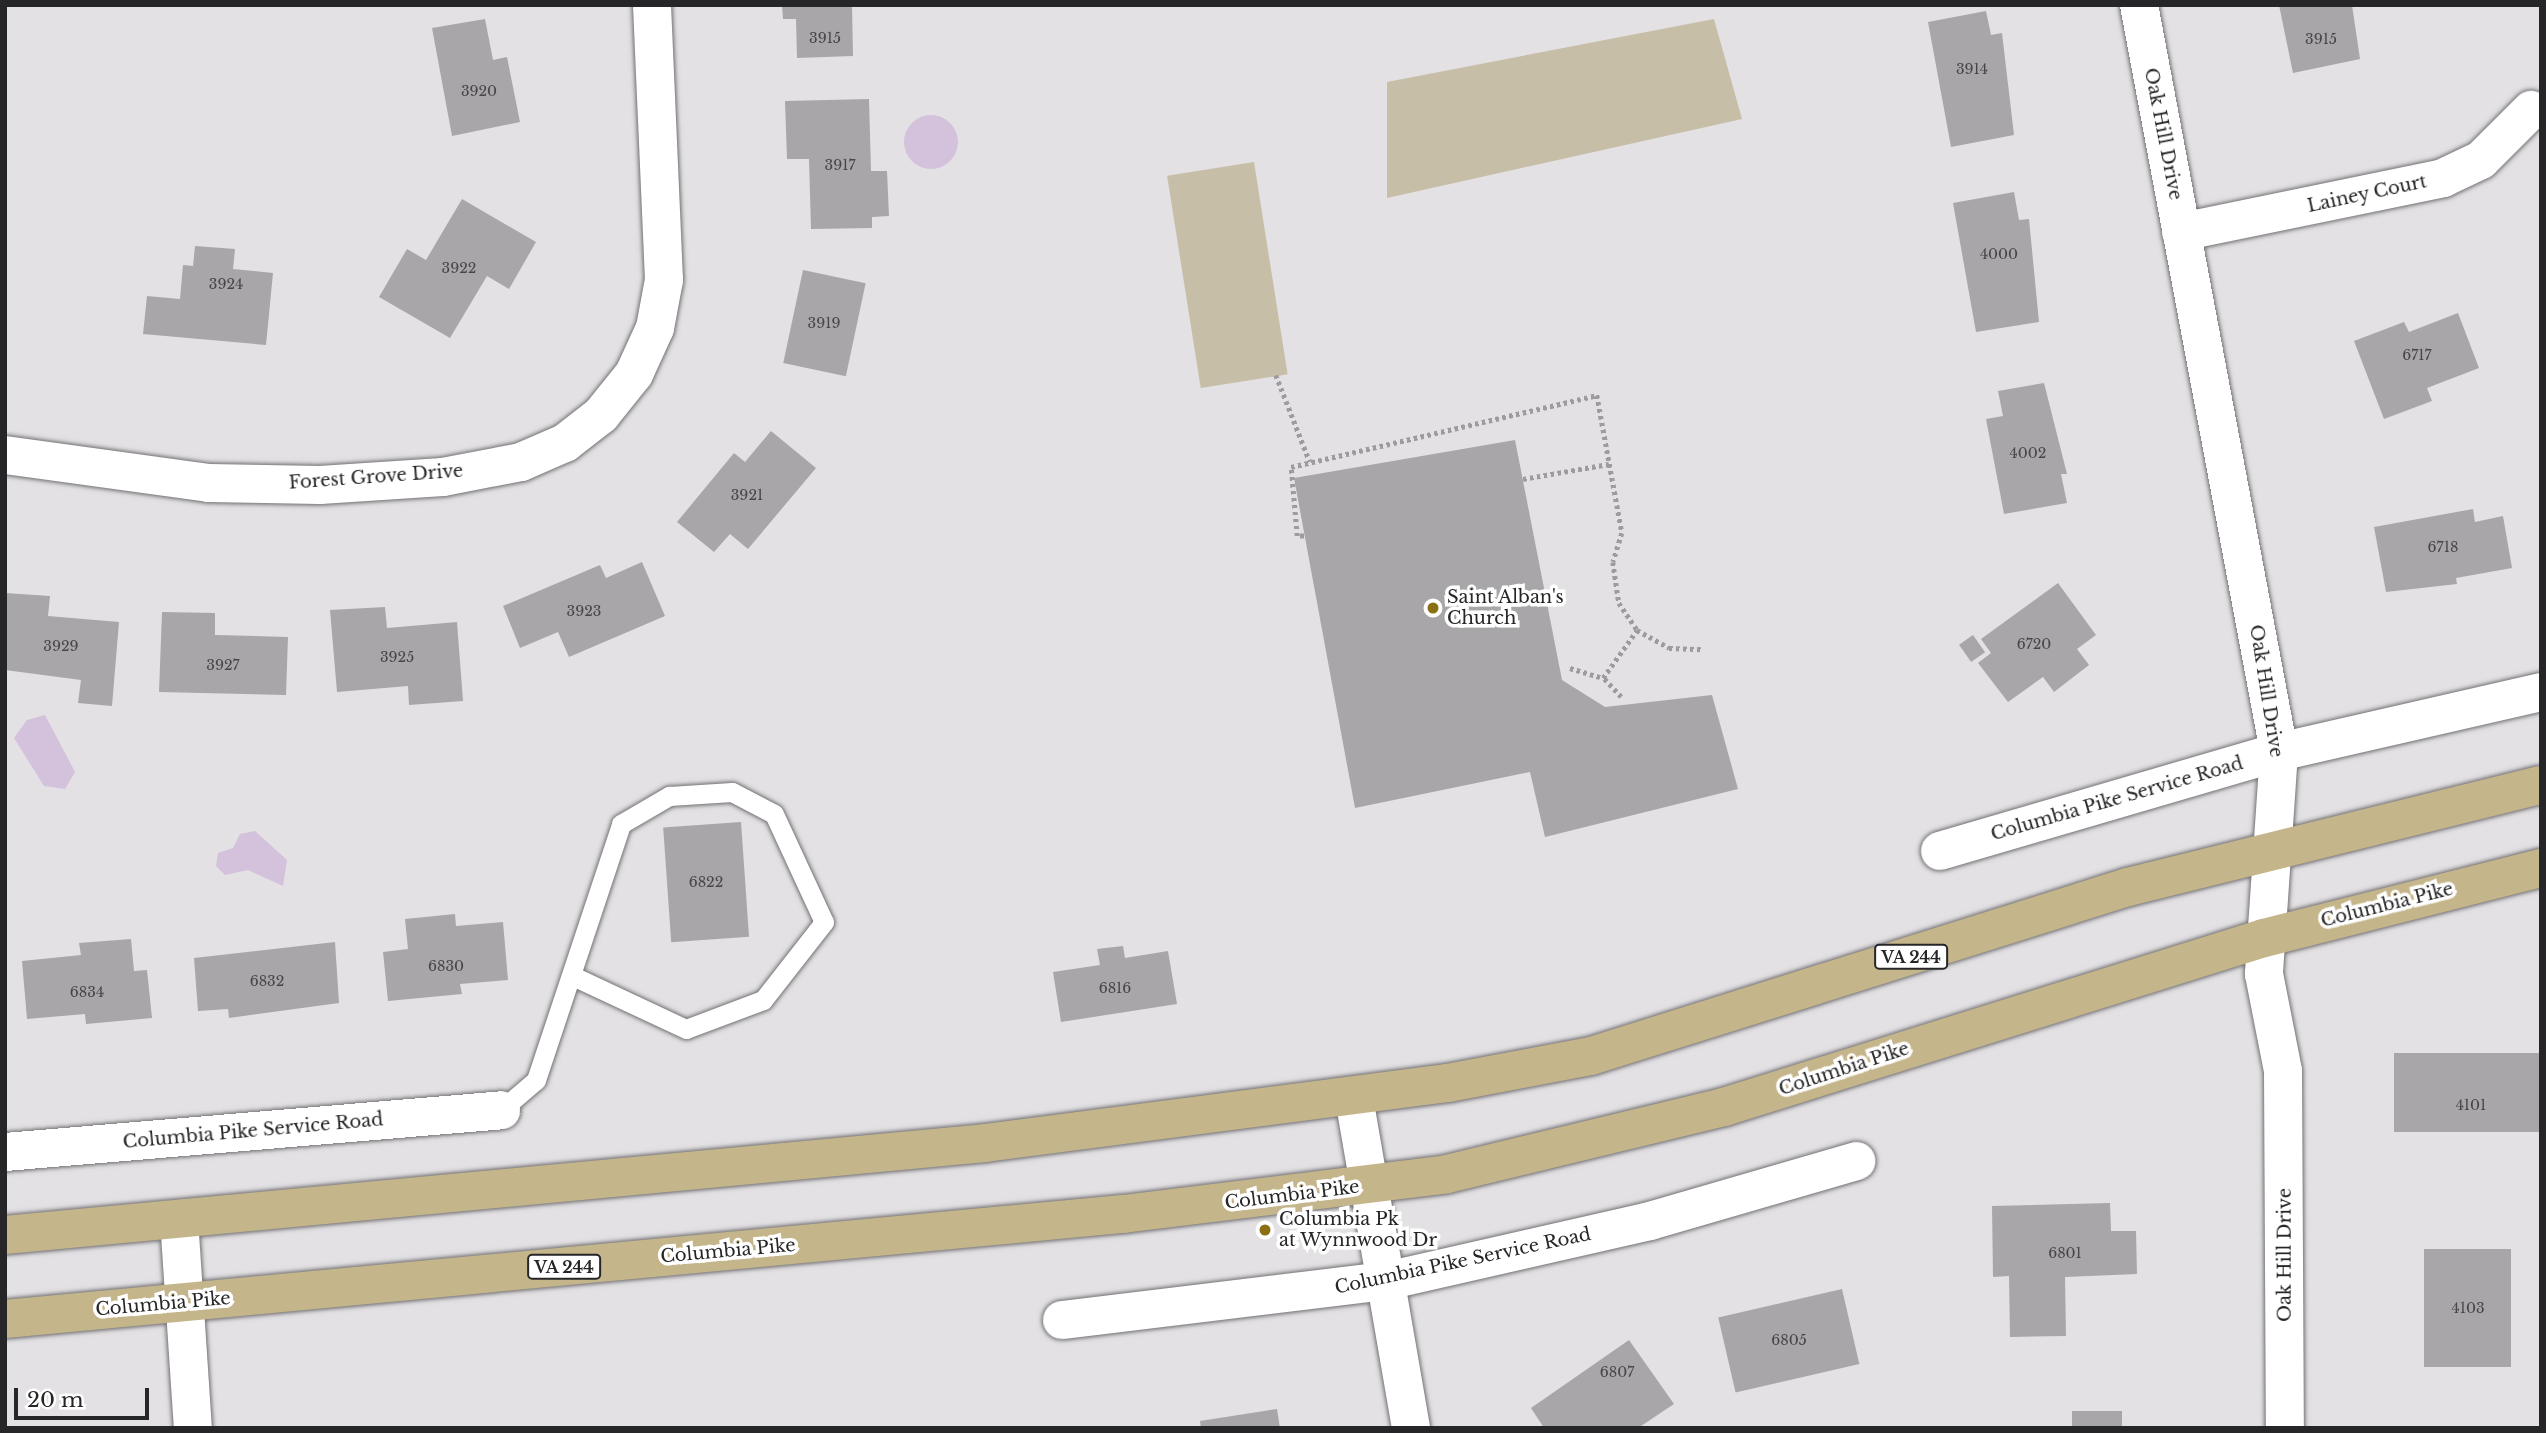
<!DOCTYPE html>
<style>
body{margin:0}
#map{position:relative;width:2546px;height:1433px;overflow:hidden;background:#e3e1e4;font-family:"Libre Baskerville",serif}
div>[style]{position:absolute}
.green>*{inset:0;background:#c7bea7;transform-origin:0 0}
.water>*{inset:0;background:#d4c1dc}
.round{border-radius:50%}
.building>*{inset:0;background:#a8a6a9;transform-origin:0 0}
.path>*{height:4.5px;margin-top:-2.25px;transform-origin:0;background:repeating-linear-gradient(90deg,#9d9b9e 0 3.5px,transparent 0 7px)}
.roads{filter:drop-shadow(0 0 2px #737174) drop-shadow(0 0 2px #737174)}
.lane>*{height:19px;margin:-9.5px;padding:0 9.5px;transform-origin:9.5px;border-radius:9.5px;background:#fff}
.street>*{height:38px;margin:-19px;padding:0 19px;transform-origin:19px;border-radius:19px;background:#fff}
.primary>*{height:38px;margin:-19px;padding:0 19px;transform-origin:19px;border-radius:19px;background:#c5b58a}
.dots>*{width:19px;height:19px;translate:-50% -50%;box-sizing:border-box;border:4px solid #fff;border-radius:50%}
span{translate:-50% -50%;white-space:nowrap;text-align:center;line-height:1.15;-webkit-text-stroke:7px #fff;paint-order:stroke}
.number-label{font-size:14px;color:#464548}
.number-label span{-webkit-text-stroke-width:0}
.shield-label span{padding:2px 5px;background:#fff;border:2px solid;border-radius:5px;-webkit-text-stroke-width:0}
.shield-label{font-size:16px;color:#262527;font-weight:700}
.street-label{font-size:18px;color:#262527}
.poi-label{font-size:18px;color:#262527}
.left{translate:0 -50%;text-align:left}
.frame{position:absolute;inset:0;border:7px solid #262527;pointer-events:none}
.scale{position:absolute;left:14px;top:1388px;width:135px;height:32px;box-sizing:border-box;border:4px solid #262527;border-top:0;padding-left:9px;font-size:21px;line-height:24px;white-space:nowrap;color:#262527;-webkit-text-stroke:5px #fff;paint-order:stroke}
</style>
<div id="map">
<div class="green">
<i style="clip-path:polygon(1714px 19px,1742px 119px,1387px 198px,1387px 82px)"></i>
<i style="left:1254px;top:162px;width:215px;height:88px;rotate:81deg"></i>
</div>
<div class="water">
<i class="round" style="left:904px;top:115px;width:54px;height:54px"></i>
<i style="clip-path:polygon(45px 715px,75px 772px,65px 789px,44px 786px,14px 738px,27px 720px)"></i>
<i style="clip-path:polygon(255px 831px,287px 860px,283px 886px,248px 870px,225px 875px,216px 866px,218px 853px,233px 848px,240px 834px)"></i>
</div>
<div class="building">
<i style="clip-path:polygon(782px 5px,852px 5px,853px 56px,797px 58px,796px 19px,783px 19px)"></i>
<i style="clip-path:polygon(2279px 5px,2352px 5px,2360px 59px,2293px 73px)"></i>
<i style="clip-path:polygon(1986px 11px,1991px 35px,2002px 33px,2014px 135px,1951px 147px,1928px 22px)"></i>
<i style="clip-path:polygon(485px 19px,493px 60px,507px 57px,520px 122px,452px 136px,432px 28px)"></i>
<i style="clip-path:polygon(869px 99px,871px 171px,887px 171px,889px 216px,872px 217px,872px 228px,811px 229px,809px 159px,787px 159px,785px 101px)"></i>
<i style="clip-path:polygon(2014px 192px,2019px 220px,2029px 219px,2039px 322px,1976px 332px,1953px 203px)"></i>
<i style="clip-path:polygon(462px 199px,536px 242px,509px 289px,487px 276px,450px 338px,379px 297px,407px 249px,426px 260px)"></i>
<i style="clip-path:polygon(195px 246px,235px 249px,233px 269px,273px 273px,266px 345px,143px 334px,147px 296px,180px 299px,183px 265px,193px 266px)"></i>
<i style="left:803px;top:270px;width:64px;height:95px;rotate:12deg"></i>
<i style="clip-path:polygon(2458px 313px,2479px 368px,2427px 388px,2432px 401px,2384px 419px,2354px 341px,2404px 322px,2409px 332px)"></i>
<i style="clip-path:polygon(2044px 383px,2067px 474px,2061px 474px,2067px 503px,2004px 514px,1986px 419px,2003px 416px,1998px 391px)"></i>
<i style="clip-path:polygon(771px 431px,816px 468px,748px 549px,730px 534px,714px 552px,677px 522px,734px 453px,745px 462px)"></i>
<i style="clip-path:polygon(1515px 440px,1562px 680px,1605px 707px,1712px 695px,1738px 789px,1545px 837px,1530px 772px,1355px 808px,1294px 478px)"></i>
<i style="clip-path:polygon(2473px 509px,2475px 522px,2503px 516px,2512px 568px,2456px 578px,2457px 584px,2386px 592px,2374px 527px)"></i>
<i style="clip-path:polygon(642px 562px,665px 616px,569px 657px,558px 632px,520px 648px,503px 606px,600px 565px,606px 578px)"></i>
<i style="clip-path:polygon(2058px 583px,2096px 635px,2077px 649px,2089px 665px,2054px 692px,2043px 677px,2008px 702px,1978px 663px,1991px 653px,1981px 639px)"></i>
<i style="clip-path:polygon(5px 593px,50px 596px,48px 616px,119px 622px,112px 706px,78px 703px,81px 680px,5px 670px)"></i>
<i style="clip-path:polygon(385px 607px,387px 628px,457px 622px,463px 701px,409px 705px,408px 686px,337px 692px,330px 610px)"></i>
<i style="clip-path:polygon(162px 612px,215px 613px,215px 635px,288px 637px,286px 695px,159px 692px)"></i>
<i style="left:1973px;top:635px;width:21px;height:17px;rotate:55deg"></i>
<i style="left:741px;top:822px;width:115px;height:78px;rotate:86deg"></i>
<i style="clip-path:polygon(455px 914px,456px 926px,503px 922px,508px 980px,460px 984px,462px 994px,388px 1001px,383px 952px,408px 949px,405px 919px)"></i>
<i style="clip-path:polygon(131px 939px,134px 971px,147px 970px,152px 1018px,86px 1024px,85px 1014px,27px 1019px,22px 961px,81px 955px,79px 943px)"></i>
<i style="clip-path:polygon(335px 942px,339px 1003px,229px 1018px,228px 1009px,198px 1011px,194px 958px)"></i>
<i style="clip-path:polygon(1123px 946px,1125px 958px,1168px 951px,1177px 1004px,1061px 1022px,1053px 972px,1100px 965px,1097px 949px)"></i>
<i style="left:2541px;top:1053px;width:79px;height:147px;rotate:90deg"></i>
<i style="clip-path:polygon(2110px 1203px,2111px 1231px,2136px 1231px,2137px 1274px,2065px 1277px,2066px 1336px,2010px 1337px,2009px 1276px,1993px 1277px,1992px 1206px)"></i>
<i style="left:2424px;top:1249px;width:87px;height:118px"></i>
<i style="left:1842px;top:1289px;width:77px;height:127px;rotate:77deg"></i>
<i style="clip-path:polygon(1629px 1340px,1674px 1404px,1638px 1428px,1544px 1428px,1531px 1408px)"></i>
<i style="clip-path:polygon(1277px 1409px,1280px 1428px,1201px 1428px,1200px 1421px)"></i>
<i style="left:2072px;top:1411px;width:50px;height:17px"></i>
</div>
<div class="path">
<i style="left:1276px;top:375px;width:93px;rotate:68.7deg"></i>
<i style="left:1523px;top:479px;width:87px;rotate:-9.9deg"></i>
<i style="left:1304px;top:536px;width:7px;rotate:180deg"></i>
<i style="left:1297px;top:536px;width:69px;rotate:-95deg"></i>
<i style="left:1291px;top:467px;width:314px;rotate:-13.2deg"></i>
<i style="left:1597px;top:395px;width:140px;rotate:79.7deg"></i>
<i style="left:1622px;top:533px;width:30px;rotate:107deg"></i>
<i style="left:1613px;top:562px;width:41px;rotate:81.7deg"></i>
<i style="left:1619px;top:603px;width:32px;rotate:56deg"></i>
<i style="left:1637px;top:630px;width:37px;rotate:29deg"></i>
<i style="left:1669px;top:648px;width:33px;rotate:2deg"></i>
<i style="left:1570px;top:668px;width:34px;rotate:17deg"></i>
<i style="left:1621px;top:697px;width:26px;rotate:-133deg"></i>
<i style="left:1603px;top:678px;width:59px;rotate:-54.7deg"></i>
</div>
<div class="roads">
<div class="lane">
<i style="left:501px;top:1110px;width:46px;rotate:-40.6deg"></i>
<i style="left:536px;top:1080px;width:270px;rotate:-71.6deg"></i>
<i style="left:621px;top:824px;width:56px;rotate:-30.3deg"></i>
<i style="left:669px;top:796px;width:63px;rotate:-3.6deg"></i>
<i style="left:732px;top:792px;width:47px;rotate:27.6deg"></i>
<i style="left:774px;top:814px;width:119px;rotate:65.2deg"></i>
<i style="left:824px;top:922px;width:99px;rotate:128deg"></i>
<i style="left:763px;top:1000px;width:82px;rotate:159.4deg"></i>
<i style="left:686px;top:1029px;width:123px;rotate:-154.9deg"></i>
</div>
<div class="street">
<i style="left:2139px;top:5px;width:760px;rotate:79.38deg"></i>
<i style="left:2279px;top:752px;width:223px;rotate:93.9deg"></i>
<i style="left:2264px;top:974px;width:99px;rotate:78.9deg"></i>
<i style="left:2283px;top:1071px;width:357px;rotate:89.7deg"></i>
<i style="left:2181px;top:232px;width:268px;rotate:-11.6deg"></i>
<i style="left:2443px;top:178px;width:42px;rotate:-25.3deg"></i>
<i style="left:2481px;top:160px;width:71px;rotate:-45deg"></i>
<i style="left:5px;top:455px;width:206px;rotate:7.8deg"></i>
<i style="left:209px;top:483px;width:111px;rotate:1deg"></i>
<i style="left:320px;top:485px;width:123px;rotate:-3.7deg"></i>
<i style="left:443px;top:477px;width:79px;rotate:-10.9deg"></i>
<i style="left:521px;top:462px;width:48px;rotate:-23.4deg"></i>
<i style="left:565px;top:443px;width:46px;rotate:-37.9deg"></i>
<i style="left:601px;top:415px;width:53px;rotate:-51.2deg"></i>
<i style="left:634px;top:374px;width:51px;rotate:-65.5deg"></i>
<i style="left:655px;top:328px;width:49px;rotate:-79.4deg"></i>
<i style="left:664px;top:280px;width:275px;rotate:-92.5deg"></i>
<i style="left:1940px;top:851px;width:353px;rotate:-16.3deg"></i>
<i style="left:2279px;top:752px;width:269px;rotate:-12.9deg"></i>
<i style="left:1354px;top:1098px;width:335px;rotate:80.2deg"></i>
<i style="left:5px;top:1152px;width:498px;rotate:-4.8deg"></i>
<i style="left:179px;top:1219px;width:209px;rotate:86.2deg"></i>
<i style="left:1062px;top:1320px;width:326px;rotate:-6.9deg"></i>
<i style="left:1386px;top:1281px;width:271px;rotate:-12.8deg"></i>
<i style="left:1650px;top:1221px;width:215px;rotate:-16.2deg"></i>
</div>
<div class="primary">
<i style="left:5px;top:1235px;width:984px;rotate:-5.36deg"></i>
<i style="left:985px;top:1143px;width:467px;rotate:-7.4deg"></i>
<i style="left:1448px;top:1083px;width:146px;rotate:-10.7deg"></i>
<i style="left:1591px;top:1056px;width:563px;rotate:-17.47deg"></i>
<i style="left:2128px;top:887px;width:425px;rotate:-13.9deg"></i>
<i style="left:5px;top:1319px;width:1123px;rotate:-5.37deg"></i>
<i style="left:1123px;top:1214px;width:326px;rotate:-7deg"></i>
<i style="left:1447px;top:1174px;width:285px;rotate:-13.6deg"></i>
<i style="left:1724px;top:1107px;width:566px;rotate:-17.38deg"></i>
<i style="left:2264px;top:938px;width:286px;rotate:-14.2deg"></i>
</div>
</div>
<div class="dots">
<i style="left:1433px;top:608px;background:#8c6f12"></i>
<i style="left:1265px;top:1230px;background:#8c6f12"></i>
</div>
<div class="number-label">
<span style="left:825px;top:38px">3915</span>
<span style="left:2321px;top:39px">3915</span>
<span style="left:1972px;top:69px">3914</span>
<span style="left:479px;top:91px">3920</span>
<span style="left:840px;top:165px">3917</span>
<span style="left:1999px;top:254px">4000</span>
<span style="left:459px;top:268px">3922</span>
<span style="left:226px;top:284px">3924</span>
<span style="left:824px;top:323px">3919</span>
<span style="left:2417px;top:355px">6717</span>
<span style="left:2028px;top:453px">4002</span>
<span style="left:747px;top:495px">3921</span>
<span style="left:2443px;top:547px">6718</span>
<span style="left:584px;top:611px">3923</span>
<span style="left:2034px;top:644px">6720</span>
<span style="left:61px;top:646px">3929</span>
<span style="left:397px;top:657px">3925</span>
<span style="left:223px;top:665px">3927</span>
<span style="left:706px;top:882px">6822</span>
<span style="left:446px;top:966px">6830</span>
<span style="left:267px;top:981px">6832</span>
<span style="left:1115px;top:988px">6816</span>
<span style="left:87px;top:992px">6834</span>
<span style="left:2471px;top:1105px">4101</span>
<span style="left:2065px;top:1253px">6801</span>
<span style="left:2468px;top:1308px">4103</span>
<span style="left:1789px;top:1340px">6805</span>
<span style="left:1617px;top:1372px">6807</span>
</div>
<div class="shield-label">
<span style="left:1911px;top:957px">VA 244</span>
<span style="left:564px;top:1267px">VA 244</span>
</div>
<div class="street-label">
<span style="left:2163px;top:134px;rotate:79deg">Oak Hill Drive</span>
<span style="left:2367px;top:194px;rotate:-12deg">Lainey Court</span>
<span style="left:376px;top:477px;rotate:-4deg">Forest Grove Drive</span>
<span style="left:2266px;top:691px;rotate:81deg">Oak Hill Drive</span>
<span style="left:2117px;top:799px;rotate:-16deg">Columbia Pike Service Road</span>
<span style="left:2387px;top:905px;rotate:-14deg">Columbia Pike</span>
<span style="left:1844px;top:1069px;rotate:-18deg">Columbia Pike</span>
<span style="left:253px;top:1131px;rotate:-5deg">Columbia Pike Service Road</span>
<span style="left:1292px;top:1195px;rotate:-7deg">Columbia Pike</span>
<span style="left:728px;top:1251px;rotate:-5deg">Columbia Pike</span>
<span style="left:2285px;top:1255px;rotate:-90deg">Oak Hill Drive</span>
<span style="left:1463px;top:1261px;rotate:-12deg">Columbia Pike Service Road</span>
<span style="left:163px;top:1304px;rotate:-5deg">Columbia Pike</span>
</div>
<div class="poi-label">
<span class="left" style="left:1447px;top:608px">Saint Alban's<br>Church</span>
<span class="left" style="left:1279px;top:1230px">Columbia Pk<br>at Wynnwood Dr</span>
</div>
<div class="frame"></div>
<div class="scale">20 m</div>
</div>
